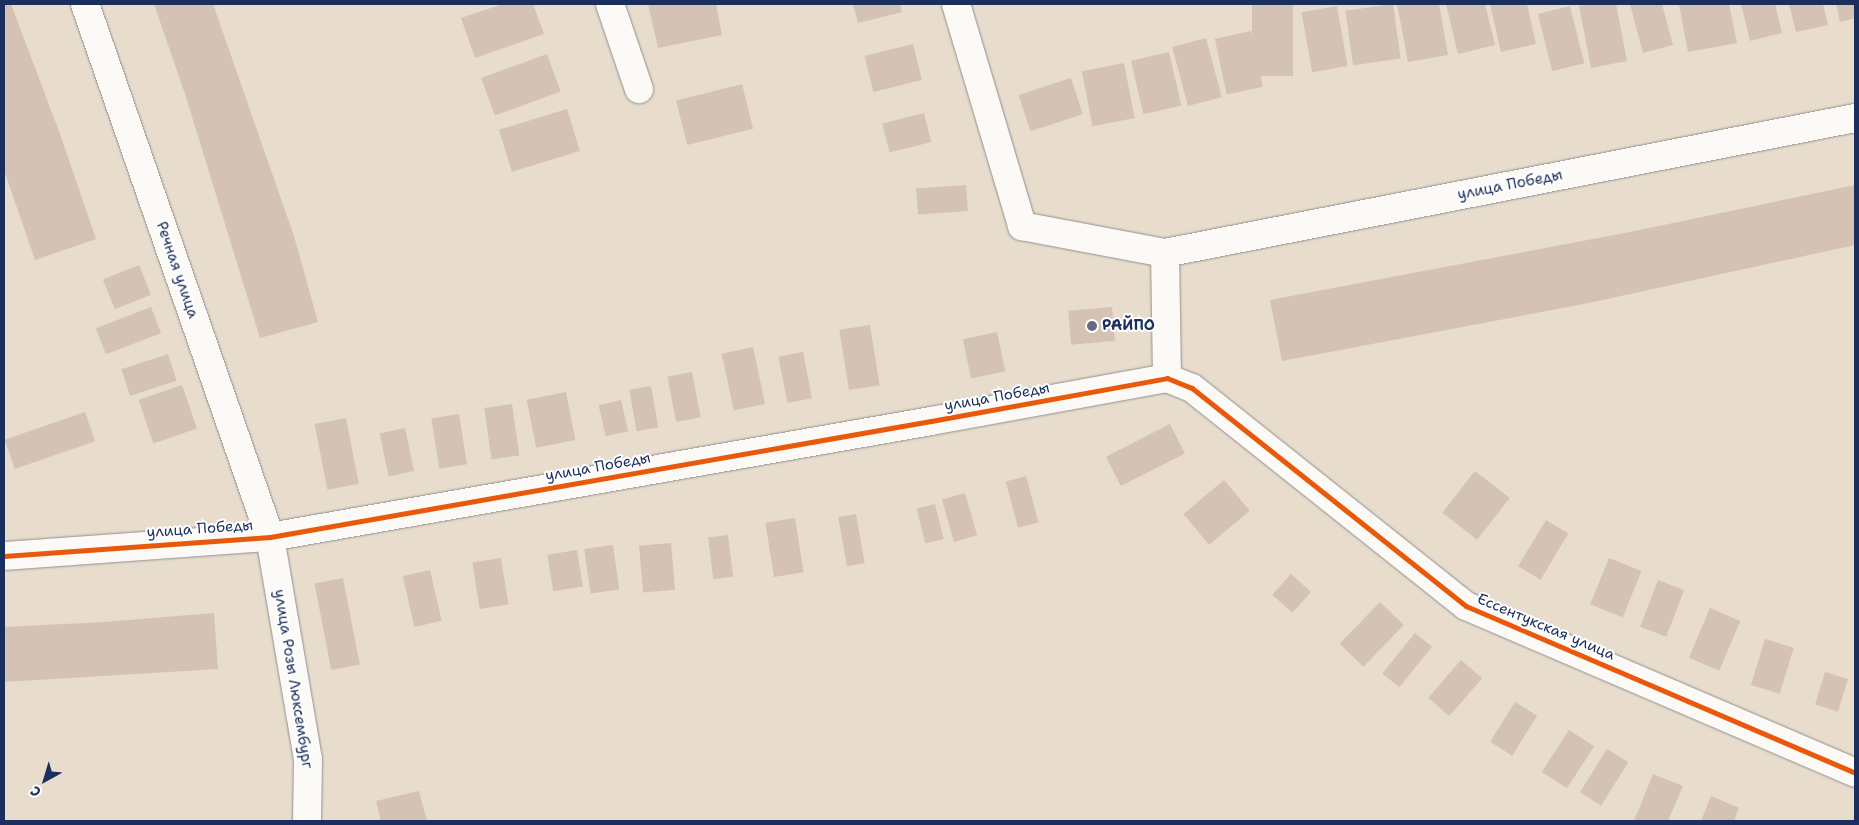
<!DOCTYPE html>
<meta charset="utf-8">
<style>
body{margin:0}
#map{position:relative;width:1859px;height:825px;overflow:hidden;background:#e8dccc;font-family:"Shantell Sans",sans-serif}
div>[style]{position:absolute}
.building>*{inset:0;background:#d4c2b5;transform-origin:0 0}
.roads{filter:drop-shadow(0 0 1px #928f8f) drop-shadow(0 0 1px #928f8f)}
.street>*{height:28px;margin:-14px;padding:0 14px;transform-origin:14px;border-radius:14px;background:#fcfaf7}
.cycleway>*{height:5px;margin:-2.5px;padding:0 2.5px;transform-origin:2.5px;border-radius:2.5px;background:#e8590c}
.dots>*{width:14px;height:14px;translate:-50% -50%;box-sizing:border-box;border:2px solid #fff;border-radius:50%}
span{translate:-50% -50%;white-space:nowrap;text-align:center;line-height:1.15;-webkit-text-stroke:4px #fff;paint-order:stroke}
.street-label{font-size:15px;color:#1b2f5e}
.poi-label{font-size:15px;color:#1b2f5e;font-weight:700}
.left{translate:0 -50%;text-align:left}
.frame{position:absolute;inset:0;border:5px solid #1b2f5e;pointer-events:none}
.north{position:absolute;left:20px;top:755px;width:50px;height:50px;-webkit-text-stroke:4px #fff;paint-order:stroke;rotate:219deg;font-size:14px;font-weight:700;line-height:20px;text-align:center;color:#1b2f5e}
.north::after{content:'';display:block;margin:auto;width:18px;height:22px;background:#1b2f5e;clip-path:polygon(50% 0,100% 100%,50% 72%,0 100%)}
</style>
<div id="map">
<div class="building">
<i style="clip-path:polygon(4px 4px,11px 4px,60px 134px,96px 239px,35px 260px,4px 170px)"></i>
<i style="clip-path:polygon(154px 4px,213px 4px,294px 236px,318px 322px,260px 338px,186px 97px)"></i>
<i style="clip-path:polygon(503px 4px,533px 4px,544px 34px,475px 58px,461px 18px)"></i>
<i style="clip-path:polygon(648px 4px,716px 4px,722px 35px,658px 48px)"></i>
<i style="clip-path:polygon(853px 4px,900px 4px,902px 12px,858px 23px)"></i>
<i style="left:1252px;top:4px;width:41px;height:72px"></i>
<i style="left:1393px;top:4px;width:55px;height:48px;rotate:82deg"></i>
<i style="clip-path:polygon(1397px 4px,1439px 4px,1448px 55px,1408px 62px)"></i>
<i style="clip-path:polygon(1446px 4px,1485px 4px,1495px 45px,1458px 54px)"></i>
<i style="clip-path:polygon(1490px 4px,1527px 4px,1536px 44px,1501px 52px)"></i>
<i style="clip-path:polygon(1591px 4px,1616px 4px,1627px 61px,1591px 68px,1579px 6px)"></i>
<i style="clip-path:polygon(1630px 4px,1662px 4px,1673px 45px,1643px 53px)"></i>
<i style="clip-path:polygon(1679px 4px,1729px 4px,1737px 43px,1688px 52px)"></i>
<i style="clip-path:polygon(1741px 4px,1775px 4px,1782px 33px,1750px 41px)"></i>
<i style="clip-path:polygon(1789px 4px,1823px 4px,1828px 25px,1796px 32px)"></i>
<i style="clip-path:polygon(1836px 4px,1855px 4px,1855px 18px,1840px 22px)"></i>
<i style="left:1337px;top:6px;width:61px;height:36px;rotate:80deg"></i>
<i style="left:1570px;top:6px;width:59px;height:33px;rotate:76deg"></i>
<i style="left:1251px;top:31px;width:57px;height:37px;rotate:78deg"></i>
<i style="left:1206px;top:38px;width:61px;height:35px;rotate:75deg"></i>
<i style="left:913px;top:44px;width:37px;height:50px;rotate:76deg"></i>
<i style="left:1169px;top:52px;width:55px;height:39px;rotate:77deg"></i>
<i style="left:547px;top:54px;width:40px;height:70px;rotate:70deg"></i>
<i style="left:1124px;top:63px;width:56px;height:43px;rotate:79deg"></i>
<i style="left:1071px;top:78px;width:38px;height:55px;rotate:72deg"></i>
<i style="left:742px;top:84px;width:46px;height:68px;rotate:76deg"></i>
<i style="left:567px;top:109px;width:44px;height:71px;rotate:73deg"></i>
<i style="left:924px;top:113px;width:30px;height:43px;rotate:76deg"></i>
<i style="left:966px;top:185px;width:26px;height:50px;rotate:86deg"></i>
<i style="clip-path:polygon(1855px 185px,1855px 245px,1584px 304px,1282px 361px,1270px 300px,1630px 232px)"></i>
<i style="left:139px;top:265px;width:32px;height:39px;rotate:68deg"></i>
<i style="left:151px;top:307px;width:28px;height:59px;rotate:69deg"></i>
<i style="left:1112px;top:307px;width:34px;height:44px;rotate:85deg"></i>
<i style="left:870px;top:325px;width:61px;height:31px;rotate:81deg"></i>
<i style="left:997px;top:332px;width:40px;height:35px;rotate:78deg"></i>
<i style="left:753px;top:347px;width:58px;height:32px;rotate:78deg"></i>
<i style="left:803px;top:352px;width:47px;height:25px;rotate:79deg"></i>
<i style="left:168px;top:354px;width:28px;height:49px;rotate:72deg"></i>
<i style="left:692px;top:372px;width:46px;height:25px;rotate:79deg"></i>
<i style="left:182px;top:385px;width:46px;height:46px;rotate:71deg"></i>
<i style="left:651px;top:386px;width:42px;height:22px;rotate:80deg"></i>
<i style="left:566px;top:392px;width:49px;height:40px;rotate:79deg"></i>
<i style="left:621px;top:400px;width:32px;height:23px;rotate:77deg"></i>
<i style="left:512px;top:404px;width:52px;height:28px;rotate:82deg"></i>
<i style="left:85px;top:412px;width:31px;height:85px;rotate:71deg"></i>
<i style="left:459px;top:414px;width:51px;height:28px;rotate:81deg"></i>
<i style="left:346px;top:418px;width:67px;height:32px;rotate:79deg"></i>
<i style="left:1170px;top:424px;width:33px;height:72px;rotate:63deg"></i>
<i style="left:405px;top:428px;width:44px;height:26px;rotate:78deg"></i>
<i style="left:1475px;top:471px;width:44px;height:53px;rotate:38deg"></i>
<i style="left:1026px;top:476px;width:48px;height:21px;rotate:75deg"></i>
<i style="left:1224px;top:480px;width:40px;height:53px;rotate:50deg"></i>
<i style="left:965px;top:493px;width:44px;height:24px;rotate:74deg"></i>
<i style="left:935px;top:504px;width:36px;height:19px;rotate:76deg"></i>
<i style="left:856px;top:514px;width:50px;height:18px;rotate:80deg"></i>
<i style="left:795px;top:518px;width:55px;height:30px;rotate:81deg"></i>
<i style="left:1546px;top:520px;width:26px;height:54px;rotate:31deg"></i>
<i style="left:728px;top:535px;width:42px;height:20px;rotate:83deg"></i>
<i style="left:671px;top:543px;width:47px;height:32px;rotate:85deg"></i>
<i style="left:613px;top:545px;width:45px;height:29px;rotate:82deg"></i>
<i style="left:577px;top:550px;width:37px;height:30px;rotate:81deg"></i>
<i style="left:501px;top:558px;width:47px;height:29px;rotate:81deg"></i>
<i style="left:1609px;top:558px;width:35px;height:50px;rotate:22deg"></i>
<i style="left:430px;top:570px;width:52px;height:28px;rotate:77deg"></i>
<i style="left:1291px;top:574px;width:27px;height:28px;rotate:42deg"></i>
<i style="left:343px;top:578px;width:88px;height:29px;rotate:79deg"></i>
<i style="left:1658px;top:580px;width:28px;height:50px;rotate:21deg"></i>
<i style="left:1380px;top:602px;width:33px;height:58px;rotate:44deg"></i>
<i style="left:1710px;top:608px;width:33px;height:54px;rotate:23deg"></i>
<i style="clip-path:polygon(214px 613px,218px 669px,4px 682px,4px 627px,104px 622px)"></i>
<i style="left:1415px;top:633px;width:22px;height:52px;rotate:39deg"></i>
<i style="left:1765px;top:639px;width:30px;height:48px;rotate:17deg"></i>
<i style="left:1461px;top:660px;width:28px;height:50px;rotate:41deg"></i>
<i style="left:1825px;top:672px;width:24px;height:34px;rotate:17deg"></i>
<i style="left:1515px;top:702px;width:26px;height:47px;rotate:32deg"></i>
<i style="left:1569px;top:730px;width:30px;height:50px;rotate:33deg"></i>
<i style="left:1607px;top:749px;width:25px;height:51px;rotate:32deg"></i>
<i style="clip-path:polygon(1653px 774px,1683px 786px,1668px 821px,1634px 821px)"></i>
<i style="clip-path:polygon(419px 791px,427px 821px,381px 821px,376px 801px)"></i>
<i style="clip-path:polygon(1711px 796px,1739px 808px,1734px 821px,1701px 821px)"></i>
</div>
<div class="roads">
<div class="street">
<i style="left:85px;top:4px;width:564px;rotate:70.86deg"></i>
<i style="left:270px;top:537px;width:225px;rotate:80.3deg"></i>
<i style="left:308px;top:759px;width:62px;rotate:90.9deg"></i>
<i style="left:610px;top:4px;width:90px;rotate:71.2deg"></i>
<i style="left:956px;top:4px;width:232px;rotate:73.4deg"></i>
<i style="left:1022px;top:226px;width:146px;rotate:10.7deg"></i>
<i style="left:1167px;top:378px;width:125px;rotate:-90.9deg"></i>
<i style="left:1165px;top:253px;width:703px;rotate:-11.07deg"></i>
<i style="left:4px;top:556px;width:267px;rotate:-4.1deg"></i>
<i style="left:270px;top:537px;width:671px;rotate:-9.95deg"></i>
<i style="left:931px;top:421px;width:240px;rotate:-10.3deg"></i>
<i style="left:1167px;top:378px;width:27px;rotate:22deg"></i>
<i style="left:1192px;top:388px;width:350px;rotate:38.5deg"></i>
<i style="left:1466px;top:606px;width:423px;rotate:23.2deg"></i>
</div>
</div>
<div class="cycleway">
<i style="left:4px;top:556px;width:267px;rotate:-4.1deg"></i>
<i style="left:270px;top:537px;width:671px;rotate:-9.95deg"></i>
<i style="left:931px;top:421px;width:240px;rotate:-10.3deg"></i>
<i style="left:1167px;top:378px;width:27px;rotate:22deg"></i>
<i style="left:1192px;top:388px;width:350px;rotate:38.5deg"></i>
<i style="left:1466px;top:606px;width:423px;rotate:23.2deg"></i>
</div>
<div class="dots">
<i style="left:1092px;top:326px;background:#636c84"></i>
</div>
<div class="street-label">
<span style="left:1510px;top:185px;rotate:-11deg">улица Победы</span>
<span style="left:177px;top:270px;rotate:71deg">Речная улица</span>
<span style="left:997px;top:397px;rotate:-10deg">улица Победы</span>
<span style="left:598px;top:467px;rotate:-10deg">улица Победы</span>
<span style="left:200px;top:529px;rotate:-4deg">улица Победы</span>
<span style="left:1546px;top:627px;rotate:23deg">Ессентукская улица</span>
<span style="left:293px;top:679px;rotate:81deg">улица Розы Люксембург</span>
</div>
<div class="poi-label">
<span class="left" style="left:1102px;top:326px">РАЙПО</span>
</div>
<div class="frame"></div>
<div class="north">С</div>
</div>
